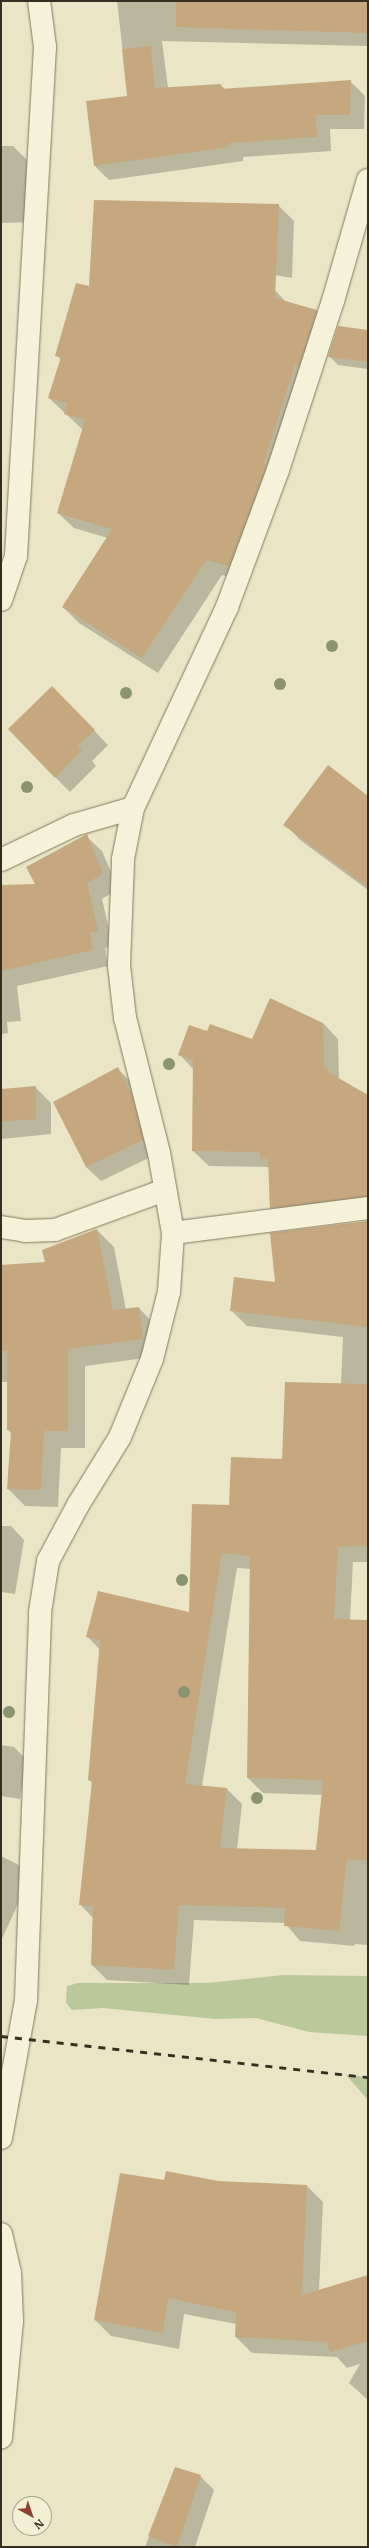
<!DOCTYPE html>
<style>
body{margin:0}
#map{position:relative;width:369px;height:2548px;overflow:hidden;background:#eae5c7;font-family:"IBM Plex Serif",serif}
div>[style]{position:absolute}
.green>*{inset:0;background:#bbc89b}
.shadow>*{inset:0;background:#0003}
.building>*{inset:0;background:#c5a880}
.roads{filter:drop-shadow(0 0 1px #84785e) drop-shadow(0 0 1px #84785e)}
.street>*{height:22px;margin:-11px;padding:0 11px;transform-origin:11px;border-radius:11px;background:#f6f2d9}
.rail>*{height:3px;margin-top:-1.5px;transform-origin:0;background:repeating-linear-gradient(90deg,#362e20 0 7px,transparent 0 14px)}
.trees>*{width:12px;height:12px;margin:-6px;border-radius:50%;background:#8c9370}
span{translate:-50% -50%;white-space:nowrap;text-align:center;line-height:1.15;-webkit-text-stroke:4px #f2efd5;paint-order:stroke}
.frame{position:absolute;inset:0;border:2px solid #362e20;pointer-events:none}
.north{position:absolute;left:12px;top:2496px;width:40px;height:40px;box-sizing:border-box;background:#f2efd5;border:1px solid #a7a28d;border-radius:50%;rotate:140deg;font-size:11px;font-weight:700;line-height:16px;text-align:center;color:#362e20}
.north::after{content:'';display:block;margin:auto;width:14px;height:18px;background:#8e4133;clip-path:polygon(50% 0,100% 100%,50% 72%,0 100%)}
</style>
<div id="map">
<div class="green">
<i style="clip-path:polygon(284px 1975px,368px 1976px,368px 2036px,309px 2032px,256px 2018px,215px 2019px,103px 2008px,72px 2010px,66px 2003px,67px 1986px,78px 1983px,207px 1983px)"></i>
<i style="clip-path:polygon(346px 2075px,368px 2077px,368px 2100px)"></i>
</div>
<div class="shadow">
<i style="clip-path:polygon(117px 1px,368px 1px,368px 46px,162px 41px,168px 88px,221px 85px,226px 90px,350px 81px,365px 96px,364px 129px,330px 129px,331px 151px,243px 157px,243px 161px,109px 180px,95px 166px,128px 97px)"></i>
<i style="clip-path:polygon(1px 146px,13px 146px,28px 161px,37px 222px,1px 223px)"></i>
<i style="clip-path:polygon(278px 205px,294px 221px,292px 278px,258px 272px,286px 302px,317px 311px,332px 326px,245px 581px,222px 575px,158px 673px,79px 623px,63px 607px,108px 538px,74px 528px,58px 513px,83px 430px,49px 398px,61px 360px,57px 356px,90px 287px)"></i>
<i style="clip-path:polygon(368px 331px,368px 369px,338px 365px,329px 356px)"></i>
<i style="clip-path:polygon(67px 702px,108px 745px,92px 761px,96px 766px,70px 792px,55px 777px)"></i>
<i style="clip-path:polygon(368px 797px,368px 890px,300px 840px,285px 824px)"></i>
<i style="clip-path:polygon(86px 836px,102px 851px,118px 889px,102px 899px,113px 947px,105px 948px,108px 966px,17px 986px,21px 1021px,7px 1022px,8px 1033px,1px 1034px,1px 886px,37px 885px)"></i>
<i style="clip-path:polygon(323px 1023px,338px 1039px,339px 1080px,368px 1096px,368px 1213px,286px 1223px,270px 1208px,269px 1167px,209px 1166px,193px 1151px,194px 1070px,179px 1054px,208px 1032px,252px 1041px)"></i>
<i style="clip-path:polygon(118px 1069px,132px 1083px,157px 1154px,101px 1181px,86px 1167px)"></i>
<i style="clip-path:polygon(35px 1087px,51px 1103px,51px 1134px,1px 1139px,1px 1090px)"></i>
<i style="clip-path:polygon(368px 1221px,368px 1562px,353px 1562px,350px 1620px,368px 1621px,368px 1695px,251px 1569px,237px 1568px,202px 1786px,227px 1789px,242px 1804px,237px 1849px,316px 1851px,323px 1795px,263px 1793px,248px 1778px,368px 1723px,368px 1945px,355px 1944px,354px 1946px,300px 1941px,285px 1923px,194px 1920px,189px 1985px,107px 1980px,92px 1965px,93px 1918px,80px 1904px,93px 1784px,89px 1780px,100px 1650px,87px 1636px,190px 1613px,230px 1506px,283px 1460px,341px 1384px,343px 1337px,247px 1326px,232px 1311px)"></i>
<i style="clip-path:polygon(97px 1230px,114px 1247px,126px 1310px,139px 1308px,156px 1326px,160px 1356px,85px 1366px,85px 1448px,61px 1448px,58px 1507px,25px 1506px,8px 1489px,12px 1434px,8px 1430px,8px 1382px,1px 1382px,1px 1266px,46px 1263px)"></i>
<i style="clip-path:polygon(1px 1526px,11px 1526px,24px 1540px,15px 1594px,1px 1592px)"></i>
<i style="clip-path:polygon(1px 1745px,14px 1747px,27px 1760px,20px 1799px,1px 1796px)"></i>
<i style="clip-path:polygon(1px 1856px,17px 1864px,30px 1878px,1px 1941px)"></i>
<i style="clip-path:polygon(165px 2181px,307px 2186px,323px 2202px,319px 2291px,368px 2276px,368px 2400px,349px 2383px,360px 2364px,347px 2368px,337px 2357px,252px 2353px,236px 2337px,236px 2324px,184px 2314px,179px 2349px,111px 2336px,95px 2320px)"></i>
<i style="clip-path:polygon(175px 2468px,200px 2476px,214px 2490px,195px 2547px,145px 2547px)"></i>
</div>
<div class="building">
<i style="clip-path:polygon(176px 1px,368px 1px,368px 33px,176px 27px)"></i>
<i style="clip-path:polygon(151px 46px,155px 88px,221px 84px,221px 89px,351px 80px,350px 115px,316px 115px,317px 137px,229px 143px,229px 147px,94px 166px,86px 101px,127px 96px,122px 49px)"></i>
<i style="clip-path:polygon(94px 200px,279px 204px,275px 298px,317px 310px,299px 366px,295px 365px,264px 463px,266px 464px,262px 477px,229px 566px,206px 560px,142px 658px,62px 607px,112px 529px,57px 513px,85px 420px,64px 414px,67px 403px,48px 398px,61px 357px,55px 356px,76px 283px,89px 286px)"></i>
<i style="clip-path:polygon(338px 326px,368px 330px,368px 362px,328px 357px)"></i>
<i style="clip-path:polygon(52px 686px,95px 730px,78px 746px,82px 750px,55px 778px,8px 729px)"></i>
<i style="clip-path:polygon(328px 765px,368px 796px,368px 887px,283px 825px)"></i>
<i style="clip-path:polygon(87px 834px,103px 874px,87px 883px,98px 931px,90px 933px,93px 950px,1px 971px,1px 885px,35px 884px,26px 867px)"></i>
<i style="clip-path:polygon(270px 998px,323px 1023px,324px 1067px,329px 1069px,328px 1072px,368px 1095px,368px 1196px,270px 1208px,268px 1159px,260px 1159px,260px 1152px,192px 1151px,193px 1061px,178px 1055px,189px 1025px,207px 1031px,210px 1024px,252px 1039px)"></i>
<i style="clip-path:polygon(118px 1067px,131px 1094px,143px 1140px,86px 1167px,53px 1102px)"></i>
<i style="clip-path:polygon(36px 1086px,36px 1119px,1px 1122px,1px 1089px)"></i>
<i style="clip-path:polygon(368px 1221px,368px 1327px,230px 1311px,234px 1277px,275px 1282px,270px 1233px)"></i>
<i style="clip-path:polygon(97px 1229px,113px 1310px,139px 1307px,143px 1339px,68px 1349px,68px 1431px,44px 1431px,41px 1490px,7px 1489px,11px 1430px,7px 1430px,7px 1351px,1px 1351px,1px 1265px,45px 1262px,42px 1250px)"></i>
<i style="clip-path:polygon(evenodd,285px 1382px,368px 1384px,368px 1546px,338px 1547px,334px 1619px,368px 1620px,368px 1861px,347px 1859px,339px 1931px,284px 1926px,285px 1908px,179px 1905px,174px 1970px,91px 1965px,93px 1906px,79px 1905px,92px 1781px,88px 1780px,100px 1640px,86px 1637px,98px 1591px,189px 1612px,192px 1504px,229px 1505px,231px 1457px,282px 1459px,285px 1382px,222px 1553px,250px 1556px,247px 1778px,323px 1780px,316px 1850px,220px 1848px,227px 1788px,185px 1784px,222px 1553px)"></i>
<i style="clip-path:polygon(166px 2171px,218px 2181px,307px 2185px,302px 2295px,368px 2275px,368px 2341px,330px 2352px,327px 2342px,235px 2337px,236px 2312px,168px 2298px,163px 2333px,94px 2320px,120px 2173px,164px 2180px)"></i>
<i style="clip-path:polygon(175px 2467px,201px 2475px,177px 2547px,148px 2536px)"></i>
</div>
<div class="roads">
<div class="street">
<i style="left:1px;top:600px;width:46px;rotate:-71.2deg"></i>
<i style="left:16px;top:556px;width:510px;rotate:-86.74deg"></i>
<i style="left:45px;top:47px;width:46px;rotate:-97.4deg"></i>
<i style="left:1px;top:860px;width:81px;rotate:-25.6deg"></i>
<i style="left:74px;top:825px;width:61px;rotate:-16.1deg"></i>
<i style="left:133px;top:808px;width:222px;rotate:-64.9deg"></i>
<i style="left:227px;top:607px;width:146px;rotate:-69.6deg"></i>
<i style="left:278px;top:470px;width:178px;rotate:-72deg"></i>
<i style="left:333px;top:301px;width:126px;rotate:-73.9deg"></i>
<i style="left:1px;top:1227px;width:24px;rotate:9deg"></i>
<i style="left:25px;top:1231px;width:30px;rotate:-2deg"></i>
<i style="left:55px;top:1230px;width:117px;rotate:-20deg"></i>
<i style="left:173px;top:1233px;width:197px;rotate:-7.3deg"></i>
<i style="left:1px;top:2138px;width:140px;rotate:-79.7deg"></i>
<i style="left:26px;top:2000px;width:388px;rotate:-87.9deg"></i>
<i style="left:40px;top:1612px;width:52px;rotate:-81.1deg"></i>
<i style="left:48px;top:1561px;width:64px;rotate:-61.8deg"></i>
<i style="left:78px;top:1505px;width:80px;rotate:-58.3deg"></i>
<i style="left:120px;top:1437px;width:84px;rotate:-67.7deg"></i>
<i style="left:152px;top:1359px;width:69px;rotate:-75.8deg"></i>
<i style="left:169px;top:1292px;width:59px;rotate:-86.1deg"></i>
<i style="left:173px;top:1233px;width:81px;rotate:-99.9deg"></i>
<i style="left:159px;top:1153px;width:139px;rotate:-104.1deg"></i>
<i style="left:125px;top:1018px;width:53px;rotate:-96.5deg"></i>
<i style="left:119px;top:965px;width:106px;rotate:-87.8deg"></i>
<i style="left:123px;top:859px;width:52px;rotate:-78.9deg"></i>
<i style="left:1px;top:2234px;width:40px;rotate:77deg"></i>
<i style="left:10px;top:2273px;width:48px;rotate:87.6deg"></i>
<i style="left:12px;top:2321px;width:117px;rotate:95.4deg"></i>
</div>
</div>
<div class="rail">
<i style="left:1px;top:2036px;width:369px;rotate:6.4deg"></i>
</div>
<div class="trees">
<i style="left:332px;top:646px"></i>
<i style="left:280px;top:684px"></i>
<i style="left:126px;top:693px"></i>
<i style="left:27px;top:787px"></i>
<i style="left:169px;top:1064px"></i>
<i style="left:182px;top:1580px"></i>
<i style="left:184px;top:1692px"></i>
<i style="left:9px;top:1712px"></i>
<i style="left:257px;top:1798px"></i>
</div>
<div class="frame"></div>
<div class="north">N</div>
</div>
